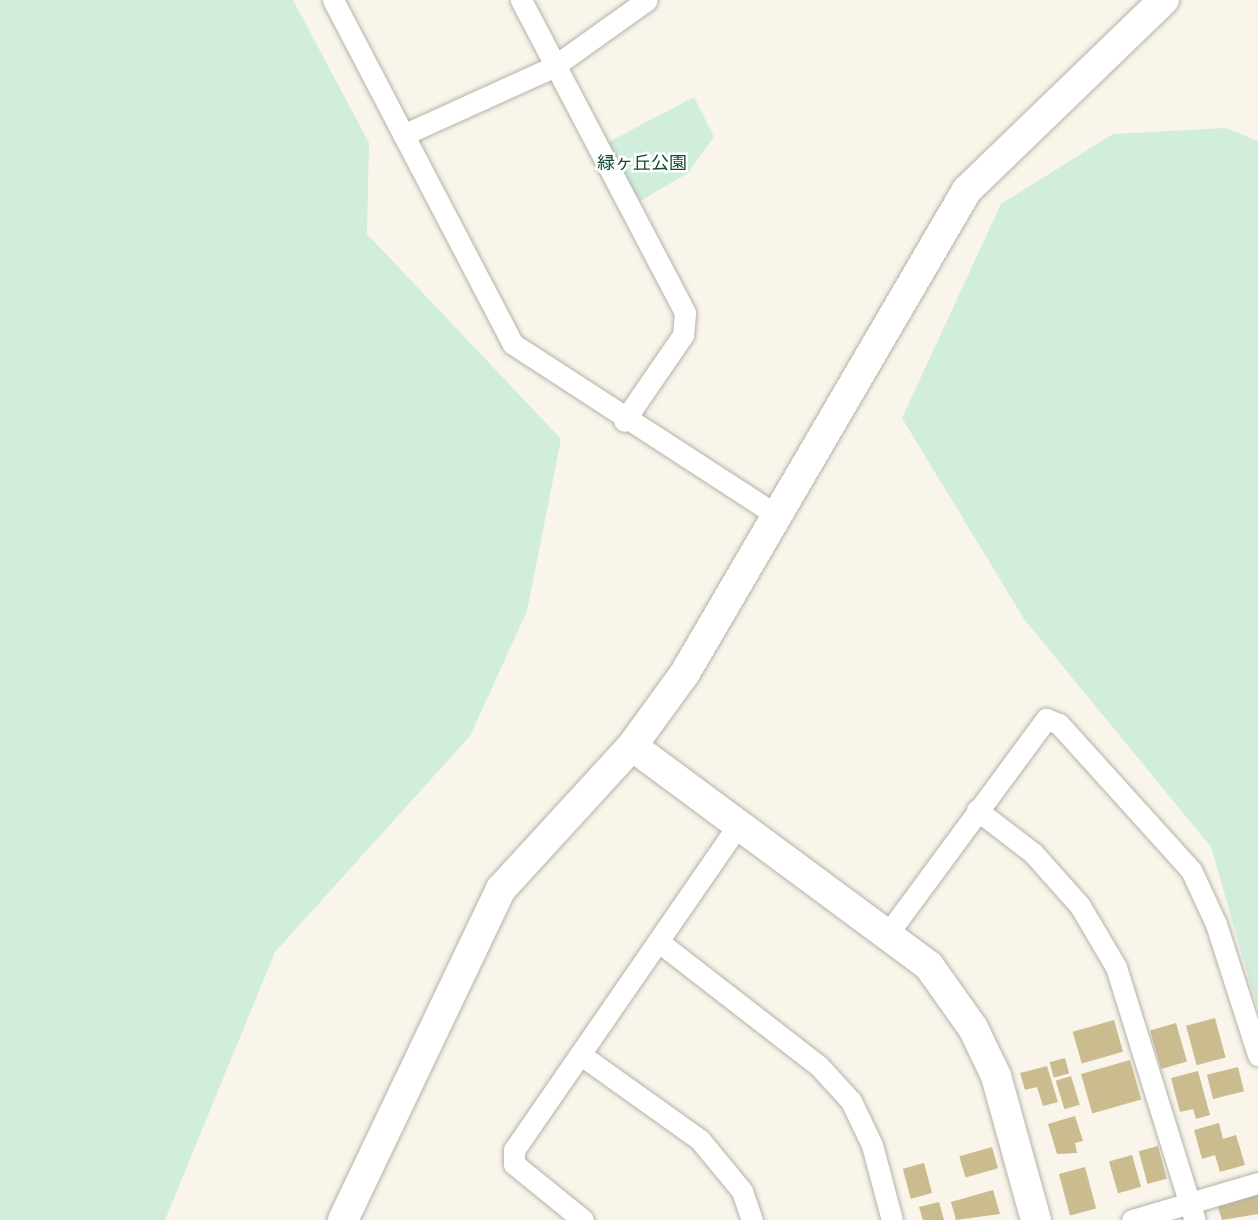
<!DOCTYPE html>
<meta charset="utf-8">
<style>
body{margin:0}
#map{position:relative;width:1258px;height:1220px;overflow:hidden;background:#f9f5eb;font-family:"Open Sans","Noto Sans JP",sans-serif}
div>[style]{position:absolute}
.green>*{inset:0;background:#d1eddc}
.building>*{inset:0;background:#cbbc90;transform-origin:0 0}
.roads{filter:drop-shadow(0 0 2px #b5b2a7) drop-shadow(0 0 2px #b5b2a7)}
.street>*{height:21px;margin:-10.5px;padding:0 10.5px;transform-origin:10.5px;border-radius:10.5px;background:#fff}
.secondary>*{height:30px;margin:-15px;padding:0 15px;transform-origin:15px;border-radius:15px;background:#fff}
span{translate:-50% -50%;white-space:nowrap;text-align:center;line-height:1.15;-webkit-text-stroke:5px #fff;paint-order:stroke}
.park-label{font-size:18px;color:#12492f}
</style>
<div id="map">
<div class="green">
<i style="clip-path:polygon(0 0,293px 0,369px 143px,367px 234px,561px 439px,527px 611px,470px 736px,275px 952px,165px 1220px,0 1220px)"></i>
<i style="clip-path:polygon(694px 97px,714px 137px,688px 173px,628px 208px,595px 149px)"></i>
<i style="clip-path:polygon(1226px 128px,1258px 141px,1258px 1010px,1211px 847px,1024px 619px,902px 418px,1001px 204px,1113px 134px)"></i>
</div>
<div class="building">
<i style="left:1215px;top:1018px;width:41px;height:30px;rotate:75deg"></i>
<i style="left:1114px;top:1020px;width:33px;height:43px;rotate:74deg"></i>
<i style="left:1176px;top:1023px;width:40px;height:27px;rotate:74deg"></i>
<i style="left:1065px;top:1058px;width:16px;height:16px;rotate:75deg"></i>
<i style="left:1130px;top:1060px;width:41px;height:51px;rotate:74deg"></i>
<i style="clip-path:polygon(1047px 1066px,1058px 1102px,1043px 1106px,1037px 1087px,1025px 1090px,1020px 1073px)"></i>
<i style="left:1238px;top:1067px;width:25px;height:32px;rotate:76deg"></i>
<i style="clip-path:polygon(1198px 1071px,1210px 1115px,1196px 1119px,1193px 1109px,1180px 1112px,1171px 1078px)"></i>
<i style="left:1071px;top:1076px;width:30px;height:16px;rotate:73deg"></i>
<i style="clip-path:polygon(1075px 1116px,1083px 1141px,1075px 1143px,1077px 1153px,1057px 1154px,1048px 1124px)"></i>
<i style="clip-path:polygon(1219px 1123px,1223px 1139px,1236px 1135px,1245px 1165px,1220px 1172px,1215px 1155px,1202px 1159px,1194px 1130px)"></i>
<i style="left:1158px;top:1146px;width:34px;height:20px;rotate:75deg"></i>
<i style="left:992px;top:1147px;width:22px;height:34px;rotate:74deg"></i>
<i style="left:1132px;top:1155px;width:33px;height:24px;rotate:74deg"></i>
<i style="left:924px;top:1163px;width:31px;height:22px;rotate:75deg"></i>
<i style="left:1085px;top:1167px;width:43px;height:27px;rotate:75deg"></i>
<i style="clip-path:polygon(993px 1190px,1000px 1214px,956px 1220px,951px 1202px)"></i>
<i style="clip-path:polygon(1258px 1193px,1258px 1214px,1222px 1220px,1217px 1204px)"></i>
<i style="clip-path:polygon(939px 1202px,944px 1220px,923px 1220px,919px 1207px)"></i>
</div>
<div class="roads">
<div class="street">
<i style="left:333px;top:0;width:388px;rotate:62.4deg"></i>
<i style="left:513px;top:344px;width:312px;rotate:33deg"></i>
<i style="left:521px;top:0;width:353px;rotate:62.3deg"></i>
<i style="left:685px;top:313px;width:22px;rotate:95deg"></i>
<i style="left:683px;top:335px;width:104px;rotate:124.5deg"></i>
<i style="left:403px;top:135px;width:165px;rotate:-24.4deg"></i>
<i style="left:553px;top:67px;width:115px;rotate:-35.5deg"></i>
<i style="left:977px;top:810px;width:71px;rotate:37.5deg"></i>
<i style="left:1033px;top:853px;width:71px;rotate:48.4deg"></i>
<i style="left:1080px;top:906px;width:71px;rotate:59.5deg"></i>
<i style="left:1116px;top:967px;width:265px;rotate:72.7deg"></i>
<i style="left:889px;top:932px;width:265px;rotate:-53.6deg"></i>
<i style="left:1046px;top:719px;width:14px;rotate:21deg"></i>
<i style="left:1059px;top:724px;width:197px;rotate:47.9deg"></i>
<i style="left:1191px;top:870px;width:60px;rotate:65.2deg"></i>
<i style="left:1216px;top:924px;width:138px;rotate:72.2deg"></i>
<i style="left:659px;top:942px;width:202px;rotate:37.8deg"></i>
<i style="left:819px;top:1066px;width:47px;rotate:47.6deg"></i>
<i style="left:851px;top:1101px;width:49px;rotate:64.5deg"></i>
<i style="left:872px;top:1145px;width:78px;rotate:75.1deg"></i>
<i style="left:581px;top:1055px;width:146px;rotate:35.5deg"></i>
<i style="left:700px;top:1140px;width:66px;rotate:50.5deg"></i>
<i style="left:742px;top:1191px;width:31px;rotate:71deg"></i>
<i style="left:583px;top:1220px;width:89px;rotate:-140.9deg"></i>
<i style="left:514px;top:1164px;width:14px;rotate:-90deg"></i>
<i style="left:514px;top:1150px;width:396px;rotate:-55.4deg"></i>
<i style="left:1132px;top:1220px;width:131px;rotate:-16.4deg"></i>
</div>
<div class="secondary">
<i style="left:632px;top:746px;width:370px;rotate:36.5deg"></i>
<i style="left:929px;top:966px;width:76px;rotate:54.6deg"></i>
<i style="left:973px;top:1028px;width:53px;rotate:64.4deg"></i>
<i style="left:996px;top:1076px;width:149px;rotate:74.5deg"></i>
<i style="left:343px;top:1220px;width:367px;rotate:-64.5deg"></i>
<i style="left:501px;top:889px;width:194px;rotate:-47.5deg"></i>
<i style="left:632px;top:746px;width:90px;rotate:-54deg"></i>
<i style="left:685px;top:673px;width:559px;rotate:-59.72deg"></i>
<i style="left:967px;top:190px;width:274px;rotate:-44deg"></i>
</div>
</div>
<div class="park-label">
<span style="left:642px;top:162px">緑ヶ丘公園</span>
</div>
</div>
